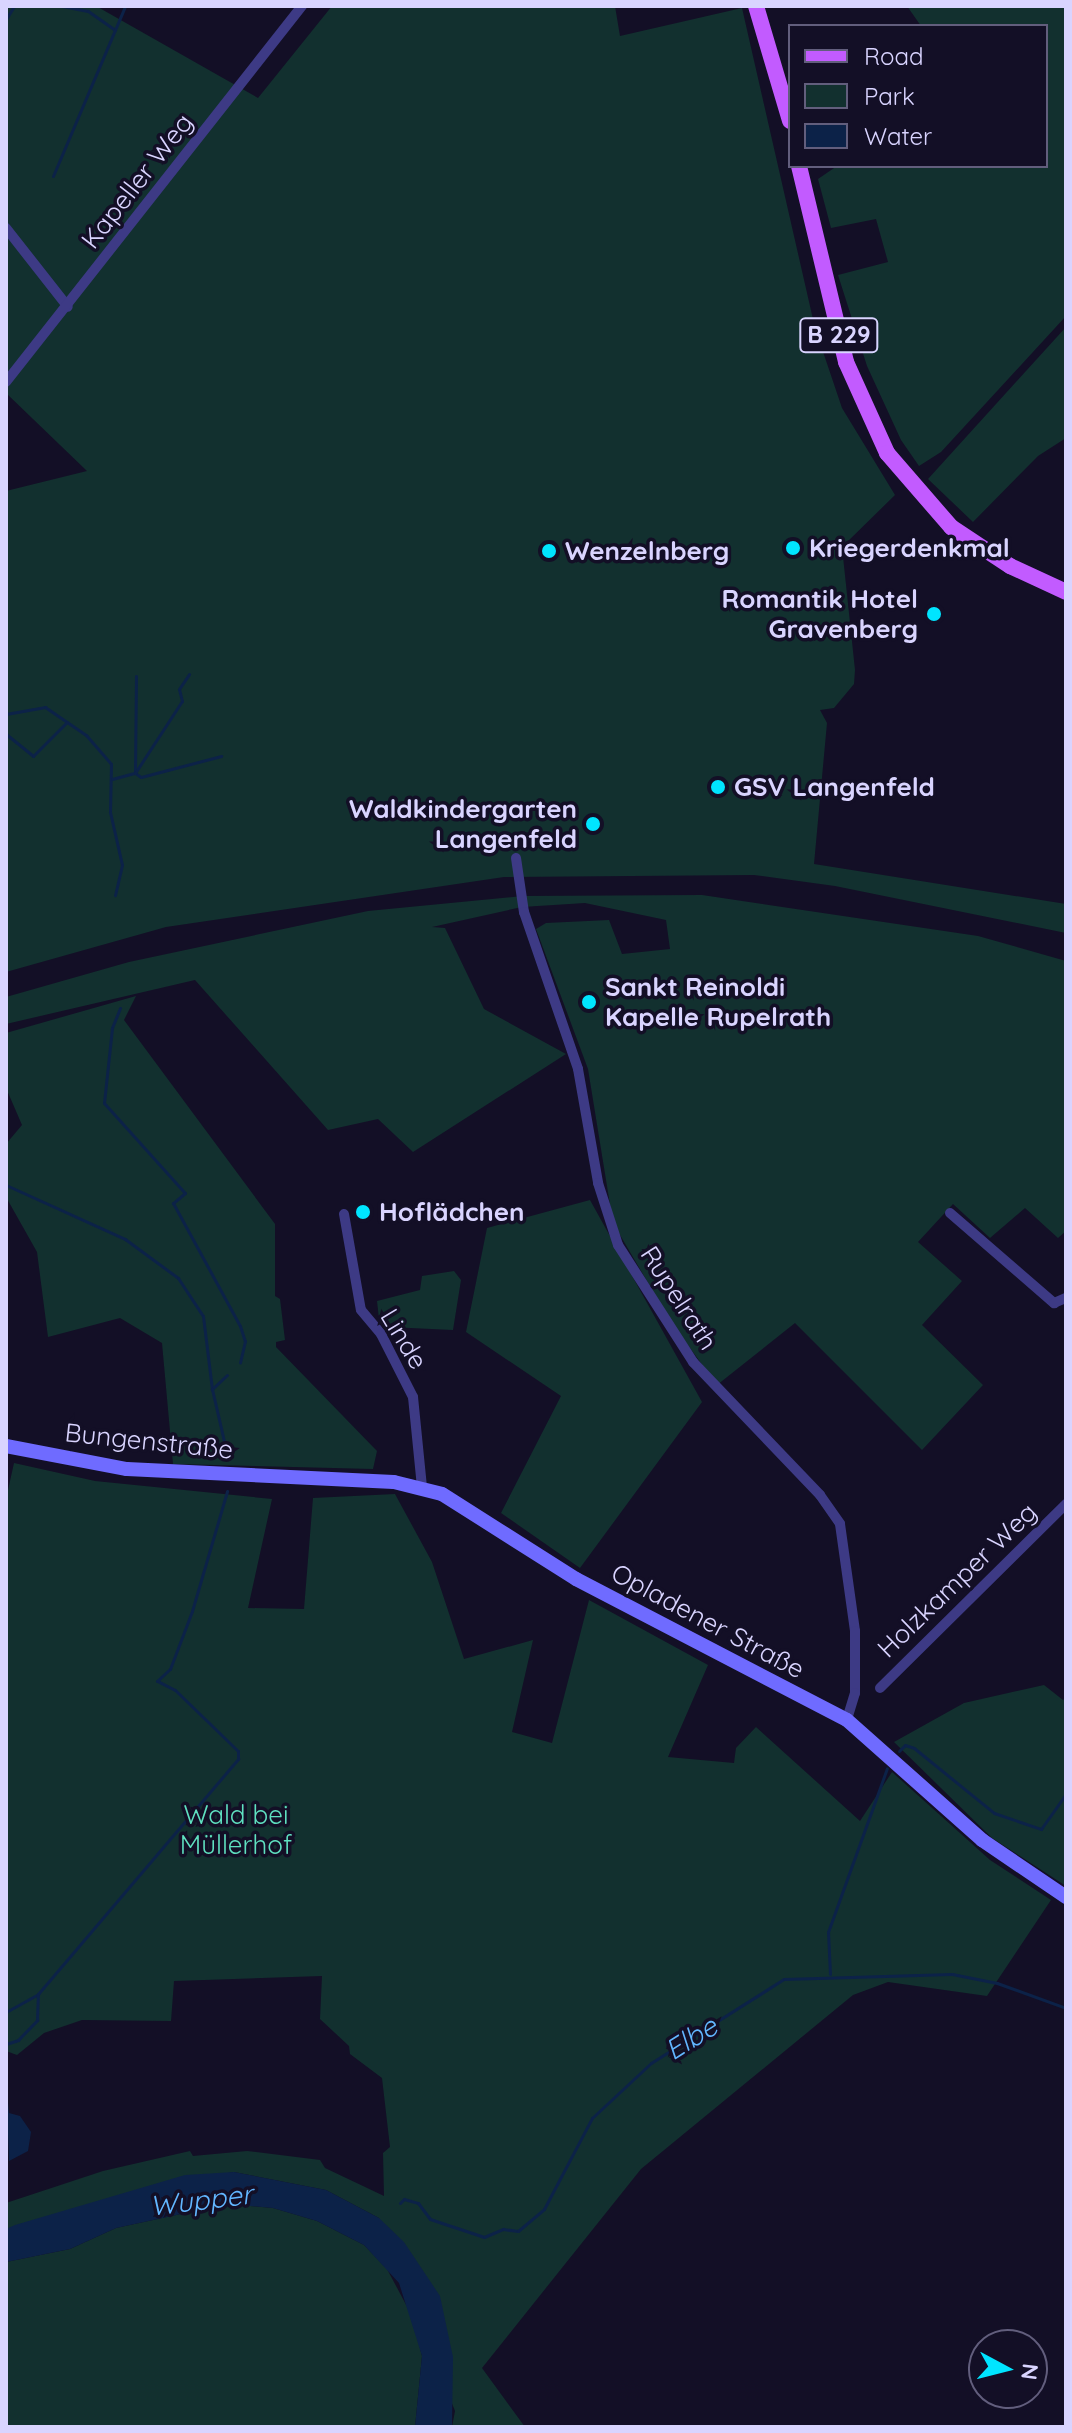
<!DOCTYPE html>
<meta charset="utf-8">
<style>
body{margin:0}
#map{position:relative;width:1072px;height:2433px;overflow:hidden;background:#130f26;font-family:Quicksand,sans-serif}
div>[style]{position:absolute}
.green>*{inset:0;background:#12302f}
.water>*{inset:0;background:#0c2248}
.stream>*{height:3px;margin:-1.5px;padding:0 1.5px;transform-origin:1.5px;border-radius:1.5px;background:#0c2248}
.street>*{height:10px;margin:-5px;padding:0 5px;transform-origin:5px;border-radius:5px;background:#3d3a85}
.secondary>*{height:14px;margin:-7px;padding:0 7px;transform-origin:7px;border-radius:7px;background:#6f6bff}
.primary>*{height:16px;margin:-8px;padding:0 8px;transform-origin:8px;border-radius:8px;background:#c25bff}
.dots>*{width:22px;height:22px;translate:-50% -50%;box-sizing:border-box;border:4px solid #130f26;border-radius:50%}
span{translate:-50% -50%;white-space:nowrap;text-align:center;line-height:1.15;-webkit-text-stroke:7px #130f26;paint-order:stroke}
.shield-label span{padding:2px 6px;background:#130f26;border:2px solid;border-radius:6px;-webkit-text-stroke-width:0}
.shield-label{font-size:24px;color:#d9d4ff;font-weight:700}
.street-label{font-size:26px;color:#d9d4ff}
.poi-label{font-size:26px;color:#d9d4ff;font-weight:700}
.left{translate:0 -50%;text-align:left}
.right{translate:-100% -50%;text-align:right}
.park-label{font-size:26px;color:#5fe0c0}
.water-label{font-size:28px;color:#62b6ff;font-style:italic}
.frame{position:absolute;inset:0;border:8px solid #d9d4ff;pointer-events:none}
.legend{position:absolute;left:788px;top:24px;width:260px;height:144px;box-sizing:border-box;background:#130f26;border:2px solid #625e7d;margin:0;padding:10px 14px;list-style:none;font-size:24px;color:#d9d4ff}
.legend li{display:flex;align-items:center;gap:16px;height:40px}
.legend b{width:40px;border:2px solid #625e7d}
.north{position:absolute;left:968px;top:2329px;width:80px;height:80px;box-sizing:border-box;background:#130f26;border:2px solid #625e7d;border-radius:50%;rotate:97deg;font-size:22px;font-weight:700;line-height:32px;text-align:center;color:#d9d4ff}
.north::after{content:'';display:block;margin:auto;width:28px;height:36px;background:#00e5ff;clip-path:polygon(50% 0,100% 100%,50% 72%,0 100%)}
</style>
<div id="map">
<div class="green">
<i style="clip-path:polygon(6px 6px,96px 6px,258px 98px,332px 6px,615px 6px,620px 36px,742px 8px,815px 328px,842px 408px,895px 495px,842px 547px,855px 670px,854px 684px,834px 708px,820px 710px,827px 723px,814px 864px,1066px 904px,1066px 933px,835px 886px,754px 875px,504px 877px,166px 927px,6px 972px,6px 491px,87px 471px,6px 393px)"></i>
<i style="clip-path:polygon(907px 6px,1066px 6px,1066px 316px,941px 452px,919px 466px,901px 440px,867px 366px,838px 275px,888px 262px,876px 219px,831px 228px,818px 179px,837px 166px,1046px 166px,1046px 26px,921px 26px)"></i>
<i style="clip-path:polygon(1066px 327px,1066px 438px,1038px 456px,973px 522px,928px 479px)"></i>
<i style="clip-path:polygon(702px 895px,978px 936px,1066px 961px,1066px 1231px,1058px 1238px,1025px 1208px,990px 1238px,953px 1204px,918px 1242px,962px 1281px,922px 1325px,983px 1385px,922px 1450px,795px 1323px,717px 1385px,671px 1322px,613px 1223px,588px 1069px,536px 929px,546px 923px,609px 920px,622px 954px,670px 949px,666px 920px,585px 903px,522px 907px,432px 927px,445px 928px,484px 1009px,566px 1054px,413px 1152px,378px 1119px,328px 1130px,195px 980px,6px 1024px,6px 997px,129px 962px,368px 911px,523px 896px)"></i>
<i style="clip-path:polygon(136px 996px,124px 1020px,275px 1224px,275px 1296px,280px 1299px,285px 1340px,276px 1342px,276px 1347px,377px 1451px,373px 1469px,173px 1464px,162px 1343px,120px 1318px,48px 1337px,37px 1252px,6px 1197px,6px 1144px,22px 1125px,6px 1088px,6px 1033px)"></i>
<i style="clip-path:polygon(590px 1200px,702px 1402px,580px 1568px,501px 1513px,561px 1396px,466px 1332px,487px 1228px)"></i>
<i style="clip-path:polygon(454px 1271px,461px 1280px,453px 1330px,389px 1327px,379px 1319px,377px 1301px,420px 1290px,422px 1276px)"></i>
<i style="clip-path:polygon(14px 1463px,95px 1481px,272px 1499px,248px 1608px,304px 1609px,313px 1498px,395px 1494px,432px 1562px,464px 1659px,533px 1640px,512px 1732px,552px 1743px,589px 1600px,708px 1665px,668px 1757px,734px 1763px,736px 1748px,756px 1727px,860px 1821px,892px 1772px,990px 1860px,1051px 1900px,987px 1996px,888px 1982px,853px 1995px,641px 2169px,482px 2368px,525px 2427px,452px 2427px,455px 2411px,379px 2218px,326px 2190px,234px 2172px,147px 2187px,6px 2229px,6px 2203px,103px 2171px,190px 2151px,193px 2156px,247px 2151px,320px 2160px,325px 2168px,384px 2196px,383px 2153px,390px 2147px,382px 2078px,350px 2054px,349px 2046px,320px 2019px,322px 1976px,174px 1981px,171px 2021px,82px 2020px,44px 2033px,17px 2055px,6px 2051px,6px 1499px)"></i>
<i style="clip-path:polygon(1044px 1685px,1063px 1700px,1066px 1697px,1066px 1886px,992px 1838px,894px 1742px,964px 1703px)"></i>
<i style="clip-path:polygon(227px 2204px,273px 2208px,317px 2221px,364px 2245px,387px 2269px,411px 2314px,422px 2356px,415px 2427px,6px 2427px,6px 2262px,70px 2249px,116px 2228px)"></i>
</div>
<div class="water">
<i style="clip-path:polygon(6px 2082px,9px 2113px,20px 2116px,31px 2132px,28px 2151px,9px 2161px)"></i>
<i style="clip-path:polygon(234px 2172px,326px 2190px,379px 2218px,404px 2242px,440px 2296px,453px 2357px,452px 2427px,415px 2427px,422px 2356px,399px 2283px,364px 2245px,317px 2221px,273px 2208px,227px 2204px,116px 2228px,70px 2249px,6px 2262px,6px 2229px,15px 2225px,185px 2175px)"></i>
</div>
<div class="stream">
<i style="left:62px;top:6px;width:26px;rotate:11deg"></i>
<i style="left:88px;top:11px;width:33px;rotate:35deg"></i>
<i style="left:6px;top:19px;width:15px;rotate:-58deg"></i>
<i style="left:53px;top:176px;width:185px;rotate:-67deg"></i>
<i style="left:136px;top:676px;width:97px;rotate:90.6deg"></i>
<i style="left:135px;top:773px;width:7px;rotate:34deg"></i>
<i style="left:141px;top:777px;width:83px;rotate:-14.7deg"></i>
<i style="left:6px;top:714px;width:40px;rotate:-10deg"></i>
<i style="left:45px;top:707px;width:50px;rotate:34.3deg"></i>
<i style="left:86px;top:735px;width:38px;rotate:49deg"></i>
<i style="left:111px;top:764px;width:48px;rotate:91.2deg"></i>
<i style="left:110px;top:812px;width:54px;rotate:77.2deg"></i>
<i style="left:122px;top:865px;width:31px;rotate:103deg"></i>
<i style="left:6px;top:734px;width:35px;rotate:39deg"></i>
<i style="left:33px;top:756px;width:48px;rotate:-45deg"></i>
<i style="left:112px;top:779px;width:24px;rotate:-15deg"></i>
<i style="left:135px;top:773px;width:86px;rotate:-56.9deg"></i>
<i style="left:182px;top:701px;width:12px;rotate:-104deg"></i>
<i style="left:179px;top:689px;width:18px;rotate:-56deg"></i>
<i style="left:120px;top:1008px;width:22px;rotate:112deg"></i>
<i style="left:112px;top:1028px;width:75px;rotate:96.1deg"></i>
<i style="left:104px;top:1103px;width:121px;rotate:48deg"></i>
<i style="left:185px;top:1193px;width:16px;rotate:140deg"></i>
<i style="left:173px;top:1203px;width:140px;rotate:61.4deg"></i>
<i style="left:240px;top:1326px;width:16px;rotate:72deg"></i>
<i style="left:245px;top:1341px;width:22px;rotate:103deg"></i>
<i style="left:6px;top:1185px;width:131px;rotate:24.4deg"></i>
<i style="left:125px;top:1239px;width:66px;rotate:36.3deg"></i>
<i style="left:178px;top:1278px;width:45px;rotate:56.7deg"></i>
<i style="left:203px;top:1316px;width:74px;rotate:83deg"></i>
<i style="left:227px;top:1375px;width:21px;rotate:137deg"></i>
<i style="left:212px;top:1389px;width:72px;rotate:77.1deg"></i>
<i style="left:899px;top:1751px;width:8px;rotate:-45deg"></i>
<i style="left:905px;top:1745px;width:9px;rotate:18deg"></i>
<i style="left:914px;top:1748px;width:103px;rotate:39.1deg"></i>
<i style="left:994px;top:1813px;width:50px;rotate:18.8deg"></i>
<i style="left:1041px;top:1829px;width:43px;rotate:-54.5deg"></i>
<i style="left:830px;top:1974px;width:42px;rotate:-92.7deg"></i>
<i style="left:828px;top:1932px;width:174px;rotate:-70.2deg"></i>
<i style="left:6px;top:2012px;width:37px;rotate:-29deg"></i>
<i style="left:6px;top:2044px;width:13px;rotate:-18deg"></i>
<i style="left:18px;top:2040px;width:28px;rotate:-46deg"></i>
<i style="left:37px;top:2020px;width:26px;rotate:-88deg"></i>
<i style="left:38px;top:1994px;width:309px;rotate:-49.6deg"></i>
<i style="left:238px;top:1759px;width:8px;rotate:-90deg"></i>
<i style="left:238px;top:1751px;width:88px;rotate:-135.9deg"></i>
<i style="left:175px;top:1690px;width:20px;rotate:-153deg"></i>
<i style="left:157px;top:1681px;width:18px;rotate:-43deg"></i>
<i style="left:170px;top:1669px;width:62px;rotate:-69.2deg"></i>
<i style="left:192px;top:1611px;width:125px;rotate:-73.7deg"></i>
<i style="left:400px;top:2203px;width:6px;rotate:-45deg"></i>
<i style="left:404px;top:2199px;width:15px;rotate:16deg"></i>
<i style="left:418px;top:2203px;width:20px;rotate:53deg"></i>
<i style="left:430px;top:2219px;width:57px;rotate:18.4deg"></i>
<i style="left:484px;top:2237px;width:21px;rotate:-23deg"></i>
<i style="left:503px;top:2229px;width:15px;rotate:8deg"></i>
<i style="left:518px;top:2231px;width:34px;rotate:-40deg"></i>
<i style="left:544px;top:2209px;width:103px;rotate:-62.2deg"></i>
<i style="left:592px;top:2118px;width:81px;rotate:-43deg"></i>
<i style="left:651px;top:2063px;width:157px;rotate:-32.3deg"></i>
<i style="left:784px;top:1979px;width:168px;rotate:-1.7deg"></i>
<i style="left:952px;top:1974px;width:46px;rotate:11.3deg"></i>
<i style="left:997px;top:1983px;width:73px;rotate:19.9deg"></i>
</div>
<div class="street">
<i style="left:6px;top:228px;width:100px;rotate:51.9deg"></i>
<i style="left:6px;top:382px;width:479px;rotate:-51.8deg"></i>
<i style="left:516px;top:858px;width:55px;rotate:81.6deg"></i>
<i style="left:524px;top:912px;width:166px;rotate:71deg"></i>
<i style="left:578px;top:1069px;width:116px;rotate:80deg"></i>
<i style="left:598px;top:1183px;width:65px;rotate:72.1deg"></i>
<i style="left:618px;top:1245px;width:139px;rotate:57.3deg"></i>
<i style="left:693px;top:1362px;width:184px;rotate:46.3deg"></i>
<i style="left:820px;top:1495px;width:35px;rotate:55deg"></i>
<i style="left:840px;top:1524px;width:108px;rotate:82deg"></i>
<i style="left:855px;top:1631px;width:62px;rotate:90deg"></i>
<i style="left:855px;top:1693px;width:28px;rotate:107deg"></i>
<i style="left:950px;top:1213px;width:138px;rotate:40.9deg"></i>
<i style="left:1054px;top:1303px;width:13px;rotate:-23deg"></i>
<i style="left:344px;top:1214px;width:97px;rotate:80deg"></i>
<i style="left:361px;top:1310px;width:31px;rotate:50deg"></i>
<i style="left:381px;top:1334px;width:71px;rotate:63.1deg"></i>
<i style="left:413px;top:1397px;width:90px;rotate:84.3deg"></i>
<i style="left:880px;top:1688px;width:262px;rotate:-44.7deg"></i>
</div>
<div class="secondary">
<i style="left:6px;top:1446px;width:123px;rotate:10.8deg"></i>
<i style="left:127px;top:1469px;width:267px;rotate:2.8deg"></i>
<i style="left:394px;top:1482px;width:49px;rotate:14deg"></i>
<i style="left:442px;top:1494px;width:159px;rotate:32.4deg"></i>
<i style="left:576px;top:1579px;width:305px;rotate:27.5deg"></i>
<i style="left:847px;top:1720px;width:181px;rotate:41.6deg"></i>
<i style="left:982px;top:1840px;width:102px;rotate:34.2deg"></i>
</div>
<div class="primary">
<i style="left:756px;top:6px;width:120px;rotate:73.5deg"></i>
<i style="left:799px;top:166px;width:202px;rotate:76.5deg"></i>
<i style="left:846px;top:362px;width:100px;rotate:65.7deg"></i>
<i style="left:887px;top:453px;width:98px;rotate:49.1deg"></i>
<i style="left:951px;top:527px;width:71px;rotate:33.5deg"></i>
<i style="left:1010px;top:566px;width:62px;rotate:24.9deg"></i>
</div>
<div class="dots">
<i style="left:793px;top:548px;background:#00e5ff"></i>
<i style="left:549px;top:551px;background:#00e5ff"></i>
<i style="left:934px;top:614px;background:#00e5ff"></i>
<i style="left:718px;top:787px;background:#00e5ff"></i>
<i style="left:593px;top:824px;background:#00e5ff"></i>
<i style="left:589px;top:1002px;background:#00e5ff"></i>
<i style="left:363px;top:1212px;background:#00e5ff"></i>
</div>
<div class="shield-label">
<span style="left:839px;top:335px">B 229</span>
</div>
<div class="street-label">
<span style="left:137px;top:181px;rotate:-52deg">Kapeller Weg</span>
<span style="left:679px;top:1298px;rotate:57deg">Rupelrath</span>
<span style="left:404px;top:1339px;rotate:59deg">Linde</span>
<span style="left:149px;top:1441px;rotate:6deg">Bungenstraße</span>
<span style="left:957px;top:1580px;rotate:-44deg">Holzkamper Weg</span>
<span style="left:708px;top:1621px;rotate:28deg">Opladener Straße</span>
</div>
<div class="poi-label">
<span class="left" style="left:809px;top:548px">Kriegerdenkmal</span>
<span class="left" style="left:565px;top:551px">Wenzelnberg</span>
<span class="right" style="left:918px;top:614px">Romantik Hotel<br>Gravenberg</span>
<span class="left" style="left:734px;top:787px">GSV Langenfeld</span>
<span class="right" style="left:577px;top:824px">Waldkindergarten<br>Langenfeld</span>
<span class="left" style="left:605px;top:1002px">Sankt Reinoldi<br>Kapelle Rupelrath</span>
<span class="left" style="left:379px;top:1212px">Hoflädchen</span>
</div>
<div class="park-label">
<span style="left:236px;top:1830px">Wald bei<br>Müllerhof</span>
</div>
<div class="water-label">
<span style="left:691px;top:2038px;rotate:-32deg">Elbe</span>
<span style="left:201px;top:2200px;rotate:-7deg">Wupper</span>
</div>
<div class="frame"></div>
<ul class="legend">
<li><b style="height:10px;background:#c25bff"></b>Road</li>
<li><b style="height:22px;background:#12302f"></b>Park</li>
<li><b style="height:22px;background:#0c2248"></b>Water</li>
</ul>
<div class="north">N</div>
</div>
